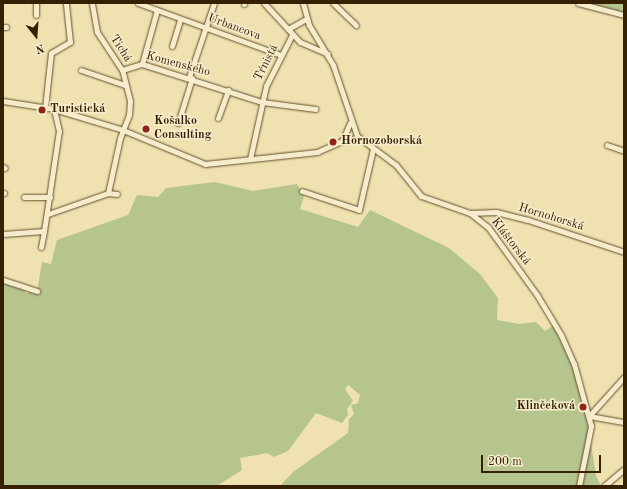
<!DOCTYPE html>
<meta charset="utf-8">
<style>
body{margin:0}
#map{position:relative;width:627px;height:489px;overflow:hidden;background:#f0e2b0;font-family:"Old Standard TT",serif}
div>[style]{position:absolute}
.green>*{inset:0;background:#b6c48e}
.roads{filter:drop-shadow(0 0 1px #64502f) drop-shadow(0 0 1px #64502f)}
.minor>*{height:5px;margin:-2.5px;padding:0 2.5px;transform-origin:2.5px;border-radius:2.5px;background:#f5eccc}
.dots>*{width:11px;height:11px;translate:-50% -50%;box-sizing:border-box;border:2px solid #f5eccc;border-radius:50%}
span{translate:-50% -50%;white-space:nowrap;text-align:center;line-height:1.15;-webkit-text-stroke:3px #f5eccc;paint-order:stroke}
.street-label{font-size:12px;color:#352004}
.poi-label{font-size:12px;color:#352004;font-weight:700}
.left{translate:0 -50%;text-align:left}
.right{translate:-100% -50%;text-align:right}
.frame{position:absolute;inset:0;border:4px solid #352004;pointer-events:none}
.north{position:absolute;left:16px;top:16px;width:40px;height:40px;-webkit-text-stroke:3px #f5eccc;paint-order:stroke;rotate:163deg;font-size:11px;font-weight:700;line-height:16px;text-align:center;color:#352004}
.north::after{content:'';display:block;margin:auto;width:14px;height:18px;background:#352004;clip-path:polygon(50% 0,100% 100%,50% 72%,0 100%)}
.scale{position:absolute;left:481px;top:455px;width:120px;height:18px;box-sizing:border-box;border:2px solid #352004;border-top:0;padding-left:5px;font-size:12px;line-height:14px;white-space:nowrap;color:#352004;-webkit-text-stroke:3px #f5eccc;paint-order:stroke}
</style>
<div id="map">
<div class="green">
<i style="clip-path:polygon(586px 3px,624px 3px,624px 12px,609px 10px)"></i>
<i style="clip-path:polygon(215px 182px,253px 191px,297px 184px,304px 196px,300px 209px,358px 227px,370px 210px,449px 248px,480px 274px,498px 298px,497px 320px,519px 324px,536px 322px,545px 331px,553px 326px,567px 351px,584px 398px,596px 476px,601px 486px,280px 486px,293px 472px,348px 433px,349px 419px,354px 414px,351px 405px,358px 403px,360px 395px,348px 385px,345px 389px,353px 401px,347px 409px,348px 415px,342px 423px,316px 413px,288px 451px,274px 457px,267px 453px,240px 458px,242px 470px,217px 486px,3px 486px,3px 283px,25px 289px,25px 293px,37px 292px,42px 262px,51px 264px,57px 240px,128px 215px,137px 195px,158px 197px,166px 188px)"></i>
</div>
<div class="roads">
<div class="minor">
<i style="left:138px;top:3px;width:152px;rotate:20deg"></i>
<i style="left:264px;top:3px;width:53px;rotate:47.3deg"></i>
<i style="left:300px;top:42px;width:30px;rotate:23deg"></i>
<i style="left:303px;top:3px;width:23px;rotate:75deg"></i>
<i style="left:309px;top:25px;width:47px;rotate:59deg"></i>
<i style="left:333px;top:65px;width:75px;rotate:71.3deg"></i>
<i style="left:357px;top:136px;width:49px;rotate:36.6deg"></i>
<i style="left:396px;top:165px;width:40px;rotate:51deg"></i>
<i style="left:421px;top:196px;width:52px;rotate:19.1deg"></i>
<i style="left:470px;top:213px;width:23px;rotate:38deg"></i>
<i style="left:488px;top:227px;width:84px;rotate:54.2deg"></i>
<i style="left:537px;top:295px;width:47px;rotate:59deg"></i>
<i style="left:561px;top:335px;width:32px;rotate:66deg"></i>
<i style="left:574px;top:364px;width:64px;rotate:74.7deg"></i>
<i style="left:591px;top:426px;width:61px;rotate:101.3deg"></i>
<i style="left:333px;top:3px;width:32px;rotate:44deg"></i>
<i style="left:578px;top:3px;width:48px;rotate:14.6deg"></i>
<i style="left:244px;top:4px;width:1px;rotate:-90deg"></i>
<i style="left:36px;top:15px;width:12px;rotate:-90deg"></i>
<i style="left:3px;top:27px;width:3px"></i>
<i style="left:288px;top:29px;width:21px;rotate:-29deg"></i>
<i style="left:172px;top:46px;width:28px;rotate:-73deg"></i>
<i style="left:142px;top:64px;width:56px;rotate:-74.5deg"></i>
<i style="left:81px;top:70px;width:46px;rotate:18.8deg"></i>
<i style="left:122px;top:70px;width:21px;rotate:-17deg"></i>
<i style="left:142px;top:64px;width:126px;rotate:17.6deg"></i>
<i style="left:262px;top:102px;width:54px;rotate:7.4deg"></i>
<i style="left:189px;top:77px;width:78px;rotate:-71.3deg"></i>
<i style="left:3px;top:101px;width:52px;rotate:8.9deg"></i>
<i style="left:54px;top:109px;width:72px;rotate:16.9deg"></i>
<i style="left:123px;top:130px;width:89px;rotate:22.5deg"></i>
<i style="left:205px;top:164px;width:113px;rotate:-6.1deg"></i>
<i style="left:317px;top:152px;width:32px;rotate:-24deg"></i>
<i style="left:346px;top:139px;width:13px"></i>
<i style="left:45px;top:108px;width:55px;rotate:-83.8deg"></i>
<i style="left:51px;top:53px;width:22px;rotate:-30deg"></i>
<i style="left:70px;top:42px;width:39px;rotate:-96deg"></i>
<i style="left:218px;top:118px;width:30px;rotate:-70deg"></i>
<i style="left:178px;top:123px;width:47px;rotate:-72.7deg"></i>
<i style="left:342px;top:141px;width:20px;rotate:-66deg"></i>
<i style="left:607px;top:145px;width:18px;rotate:19deg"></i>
<i style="left:250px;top:159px;width:75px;rotate:-77.6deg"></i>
<i style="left:266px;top:86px;width:57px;rotate:-63deg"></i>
<i style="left:3px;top:167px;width:2px;rotate:27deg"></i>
<i style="left:302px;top:191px;width:60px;rotate:18.4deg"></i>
<i style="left:359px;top:210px;width:63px;rotate:-77.1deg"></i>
<i style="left:3px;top:193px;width:1px"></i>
<i style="left:108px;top:193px;width:9px;rotate:6deg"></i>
<i style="left:24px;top:197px;width:26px"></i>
<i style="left:470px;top:213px;width:26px;rotate:-2deg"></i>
<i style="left:496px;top:212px;width:33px;rotate:14deg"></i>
<i style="left:528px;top:220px;width:101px;rotate:18.4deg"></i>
<i style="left:48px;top:214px;width:64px;rotate:-19.3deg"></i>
<i style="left:108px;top:193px;width:56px;rotate:-77.7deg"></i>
<i style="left:120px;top:138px;width:25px;rotate:-69deg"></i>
<i style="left:129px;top:115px;width:14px;rotate:-86deg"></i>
<i style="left:130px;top:101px;width:32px;rotate:-104deg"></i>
<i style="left:122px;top:70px;width:45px;rotate:-123.3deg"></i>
<i style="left:97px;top:32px;width:29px;rotate:-100deg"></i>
<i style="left:3px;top:234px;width:41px;rotate:-4.2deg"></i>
<i style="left:44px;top:231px;width:101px;rotate:-81.5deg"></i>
<i style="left:59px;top:131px;width:23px;rotate:-103deg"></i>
<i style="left:41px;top:247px;width:16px;rotate:-79deg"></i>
<i style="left:3px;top:280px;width:36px;rotate:18deg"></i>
<i style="left:589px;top:416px;width:52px;rotate:-48.1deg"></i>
<i style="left:589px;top:416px;width:36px;rotate:10deg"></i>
<i style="left:604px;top:486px;width:26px;rotate:-40deg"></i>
</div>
</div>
<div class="dots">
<i style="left:42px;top:110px;background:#8f2418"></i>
<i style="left:146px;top:129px;background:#8f2418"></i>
<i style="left:333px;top:142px;background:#8f2418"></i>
<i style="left:583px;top:407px;background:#8f2418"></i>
</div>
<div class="street-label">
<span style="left:234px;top:28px;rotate:20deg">Urbancova</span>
<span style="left:120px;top:49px;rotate:57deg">Tichá</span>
<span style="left:267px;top:63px;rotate:-63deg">Tŕnistá</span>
<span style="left:178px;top:65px;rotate:15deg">Komenského</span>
<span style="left:551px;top:218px;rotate:17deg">Hornohorská</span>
<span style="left:510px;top:242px;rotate:52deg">Kláštorská</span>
</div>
<div class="poi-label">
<span class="left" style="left:50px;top:110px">Turistická</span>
<span class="left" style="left:154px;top:129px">Košalko<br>Consulting</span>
<span class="left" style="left:341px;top:142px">Hornozoborská</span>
<span class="right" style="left:575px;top:407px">Klinčeková</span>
</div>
<div class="frame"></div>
<div class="north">N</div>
<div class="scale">200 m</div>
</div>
